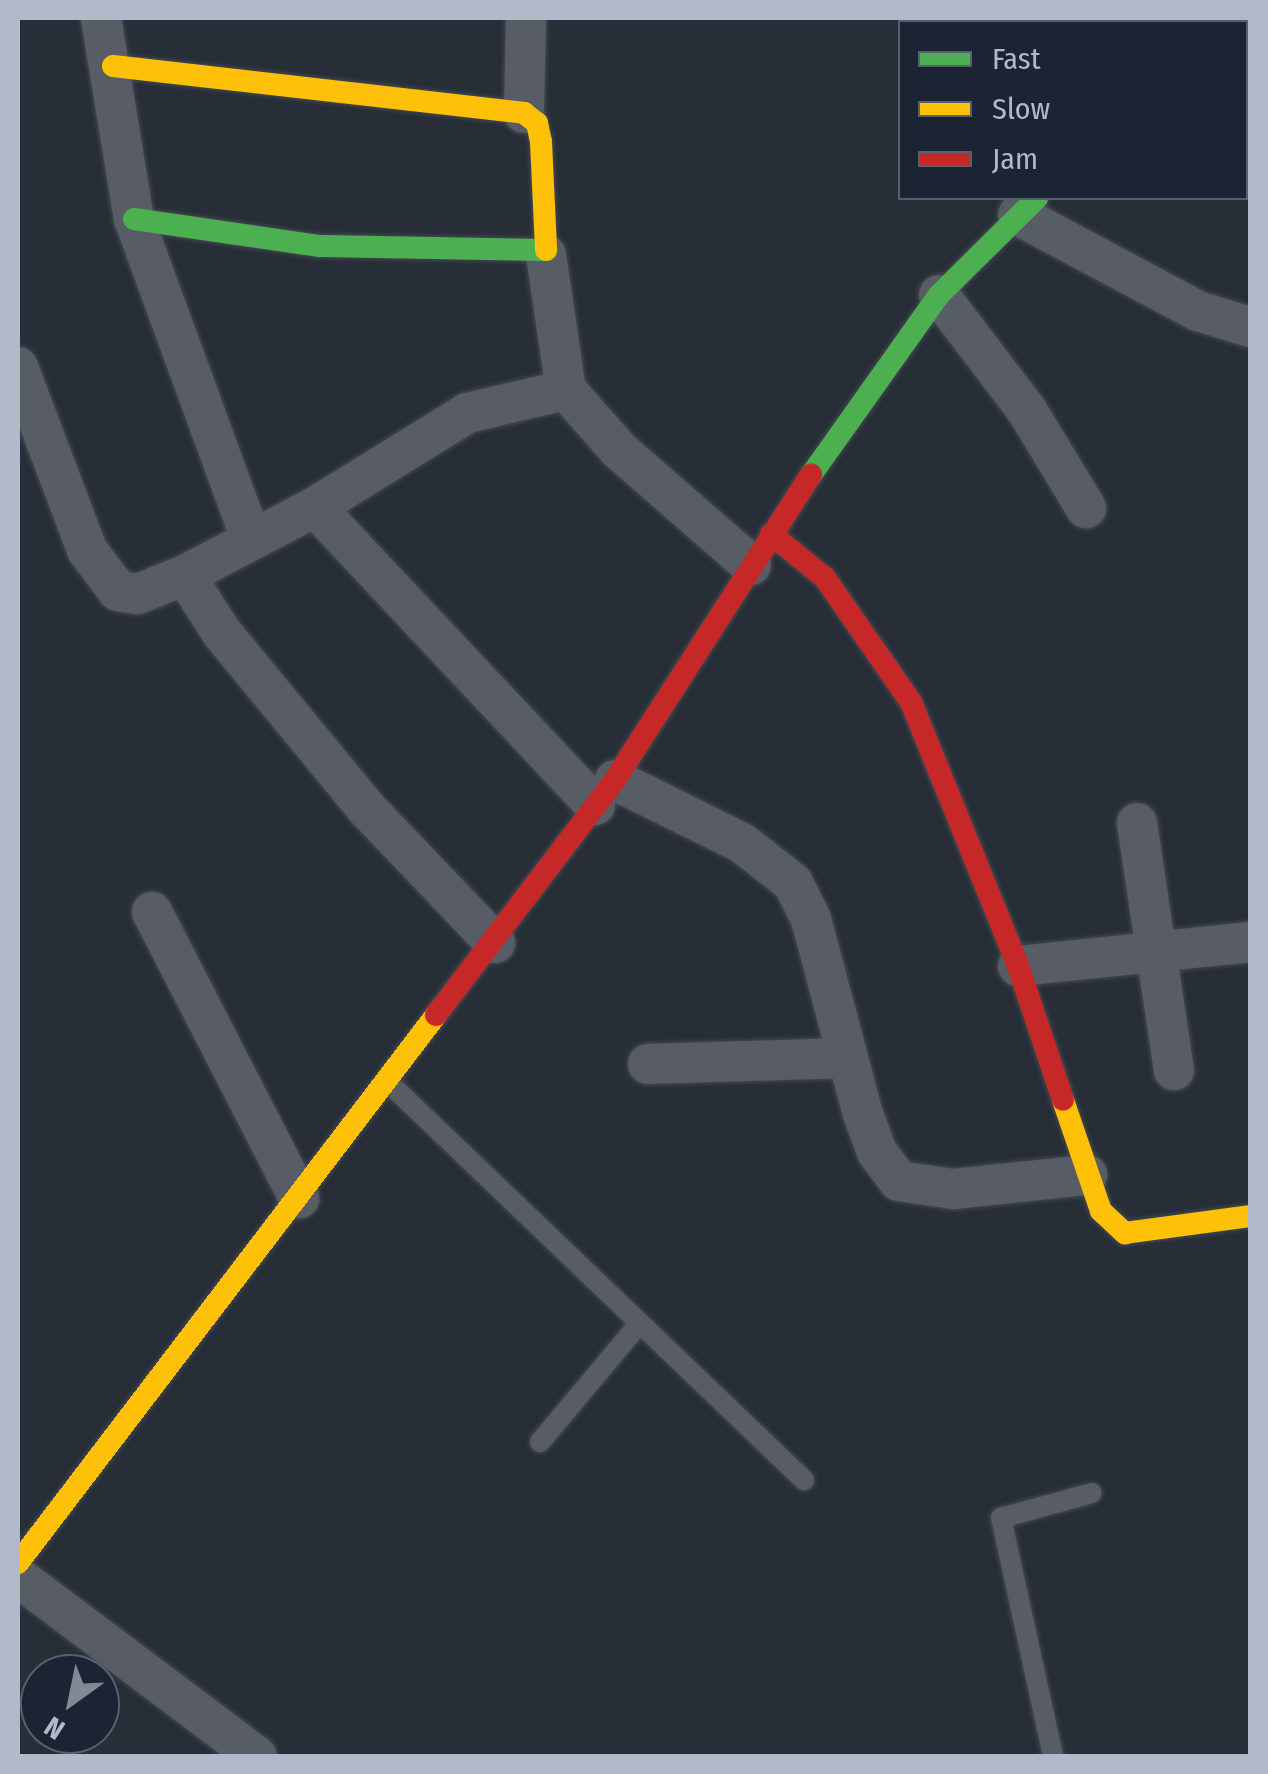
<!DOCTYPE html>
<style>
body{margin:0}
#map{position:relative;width:1268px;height:1774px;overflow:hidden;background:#272e37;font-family:"Fira Sans Condensed",sans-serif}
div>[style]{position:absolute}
.roads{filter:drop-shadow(0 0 2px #444950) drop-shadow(0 0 2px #444950)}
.lane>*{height:20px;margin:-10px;padding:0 10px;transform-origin:10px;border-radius:10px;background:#585c64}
.street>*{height:40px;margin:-20px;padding:0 20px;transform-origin:20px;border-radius:20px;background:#585c64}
.fast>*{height:22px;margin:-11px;padding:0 11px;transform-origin:11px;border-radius:11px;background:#4caf50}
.slow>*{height:22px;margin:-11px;padding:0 11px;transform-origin:11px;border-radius:11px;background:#ffc107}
.jam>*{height:22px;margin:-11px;padding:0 11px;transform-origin:11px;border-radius:11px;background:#c62828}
span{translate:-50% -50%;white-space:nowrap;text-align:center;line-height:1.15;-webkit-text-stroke:8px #1a2432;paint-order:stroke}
.frame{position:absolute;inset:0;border:20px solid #b1bac9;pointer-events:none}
.legend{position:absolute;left:898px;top:20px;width:350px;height:180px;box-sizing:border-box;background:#1a2432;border:2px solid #56606e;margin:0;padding:12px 18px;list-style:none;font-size:30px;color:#b1bac9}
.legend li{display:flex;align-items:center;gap:20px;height:50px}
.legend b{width:50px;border:2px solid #56606e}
.north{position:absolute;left:20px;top:1654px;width:100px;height:100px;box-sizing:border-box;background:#1a2432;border:2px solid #56606e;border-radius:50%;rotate:213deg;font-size:28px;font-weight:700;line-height:40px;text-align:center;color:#b1bac9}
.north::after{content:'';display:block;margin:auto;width:35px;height:45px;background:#818996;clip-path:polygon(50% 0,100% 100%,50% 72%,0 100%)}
</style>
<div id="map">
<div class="roads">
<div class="lane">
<i style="left:388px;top:1082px;width:576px;rotate:43.73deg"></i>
<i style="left:540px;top:1442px;width:155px;rotate:-50deg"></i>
<i style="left:1053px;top:1756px;width:244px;rotate:-102.3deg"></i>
<i style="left:1001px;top:1518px;width:94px;rotate:-15.4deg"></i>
</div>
<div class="street">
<i style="left:101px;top:18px;width:204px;rotate:80.7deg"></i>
<i style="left:134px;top:219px;width:341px;rotate:69.9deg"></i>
<i style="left:524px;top:113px;width:95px;rotate:-88.8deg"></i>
<i style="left:1018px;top:215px;width:204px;rotate:28.1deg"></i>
<i style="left:1198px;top:311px;width:54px;rotate:17.1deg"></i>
<i style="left:546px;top:255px;width:136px;rotate:81.6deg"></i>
<i style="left:566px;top:390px;width:80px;rotate:48.5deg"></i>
<i style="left:619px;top:450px;width:175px;rotate:41.1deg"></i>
<i style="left:939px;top:295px;width:143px;rotate:52.7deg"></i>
<i style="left:1026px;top:409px;width:116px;rotate:58.8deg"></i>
<i style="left:18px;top:367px;width:196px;rotate:69.3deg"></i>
<i style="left:87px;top:550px;width:51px;rotate:52.9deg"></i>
<i style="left:118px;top:591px;width:20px;rotate:9deg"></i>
<i style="left:138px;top:594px;width:51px;rotate:-22deg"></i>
<i style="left:185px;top:575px;width:147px;rotate:-27.6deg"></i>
<i style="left:315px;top:507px;width:409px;rotate:46.8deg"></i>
<i style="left:315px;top:507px;width:179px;rotate:-31.7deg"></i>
<i style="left:467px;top:413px;width:102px;rotate:-13.1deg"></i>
<i style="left:185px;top:575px;width:69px;rotate:57.5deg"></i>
<i style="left:222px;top:633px;width:229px;rotate:50.5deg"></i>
<i style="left:368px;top:810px;width:184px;rotate:46.3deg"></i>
<i style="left:615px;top:780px;width:142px;rotate:26.4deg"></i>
<i style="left:742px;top:843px;width:65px;rotate:38.1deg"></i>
<i style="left:793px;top:883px;width:40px;rotate:63.4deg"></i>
<i style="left:811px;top:919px;width:202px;rotate:75.1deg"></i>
<i style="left:863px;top:1114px;width:40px;rotate:69.8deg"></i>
<i style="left:877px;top:1152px;width:36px;rotate:53deg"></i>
<i style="left:899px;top:1181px;width:55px;rotate:8.4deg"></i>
<i style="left:953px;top:1189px;width:135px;rotate:-6deg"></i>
<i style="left:1137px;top:823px;width:250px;rotate:81.5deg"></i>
<i style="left:152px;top:912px;width:322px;rotate:62.8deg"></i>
<i style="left:1018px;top:966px;width:233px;rotate:-5.9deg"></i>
<i style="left:648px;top:1064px;width:200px;rotate:-1.7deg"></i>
<i style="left:18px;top:1577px;width:298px;rotate:36.9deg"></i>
</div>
<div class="fast">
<i style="left:1246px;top:26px;width:6px;rotate:-45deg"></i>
<i style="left:134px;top:219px;width:188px;rotate:8.3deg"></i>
<i style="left:320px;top:246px;width:226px;rotate:1deg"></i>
<i style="left:811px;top:475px;width:221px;rotate:-54.6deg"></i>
<i style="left:939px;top:295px;width:138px;rotate:-44.7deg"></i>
</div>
<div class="slow">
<i style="left:113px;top:66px;width:414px;rotate:6.5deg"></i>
<i style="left:524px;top:113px;width:16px;rotate:38deg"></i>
<i style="left:537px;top:123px;width:19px;rotate:78deg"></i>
<i style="left:541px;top:142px;width:108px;rotate:87.3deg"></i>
<i style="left:1063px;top:1100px;width:117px;rotate:71.1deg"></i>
<i style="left:1101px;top:1211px;width:33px;rotate:43deg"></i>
<i style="left:1125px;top:1233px;width:126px;rotate:-7.7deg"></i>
<i style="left:18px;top:1563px;width:689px;rotate:-52.66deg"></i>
</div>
<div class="jam">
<i style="left:771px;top:534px;width:70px;rotate:39.2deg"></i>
<i style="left:825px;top:578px;width:151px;rotate:55.3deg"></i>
<i style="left:911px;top:702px;width:285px;rotate:67.9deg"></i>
<i style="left:1018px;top:966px;width:141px;rotate:71.4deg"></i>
<i style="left:436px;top:1015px;width:295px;rotate:-52.7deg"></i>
<i style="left:615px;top:780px;width:363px;rotate:-57.3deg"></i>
</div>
</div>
<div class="frame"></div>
<ul class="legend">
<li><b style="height:12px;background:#4caf50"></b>Fast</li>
<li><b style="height:12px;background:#ffc107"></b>Slow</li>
<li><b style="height:12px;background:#c62828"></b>Jam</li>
</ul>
<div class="north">N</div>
</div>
